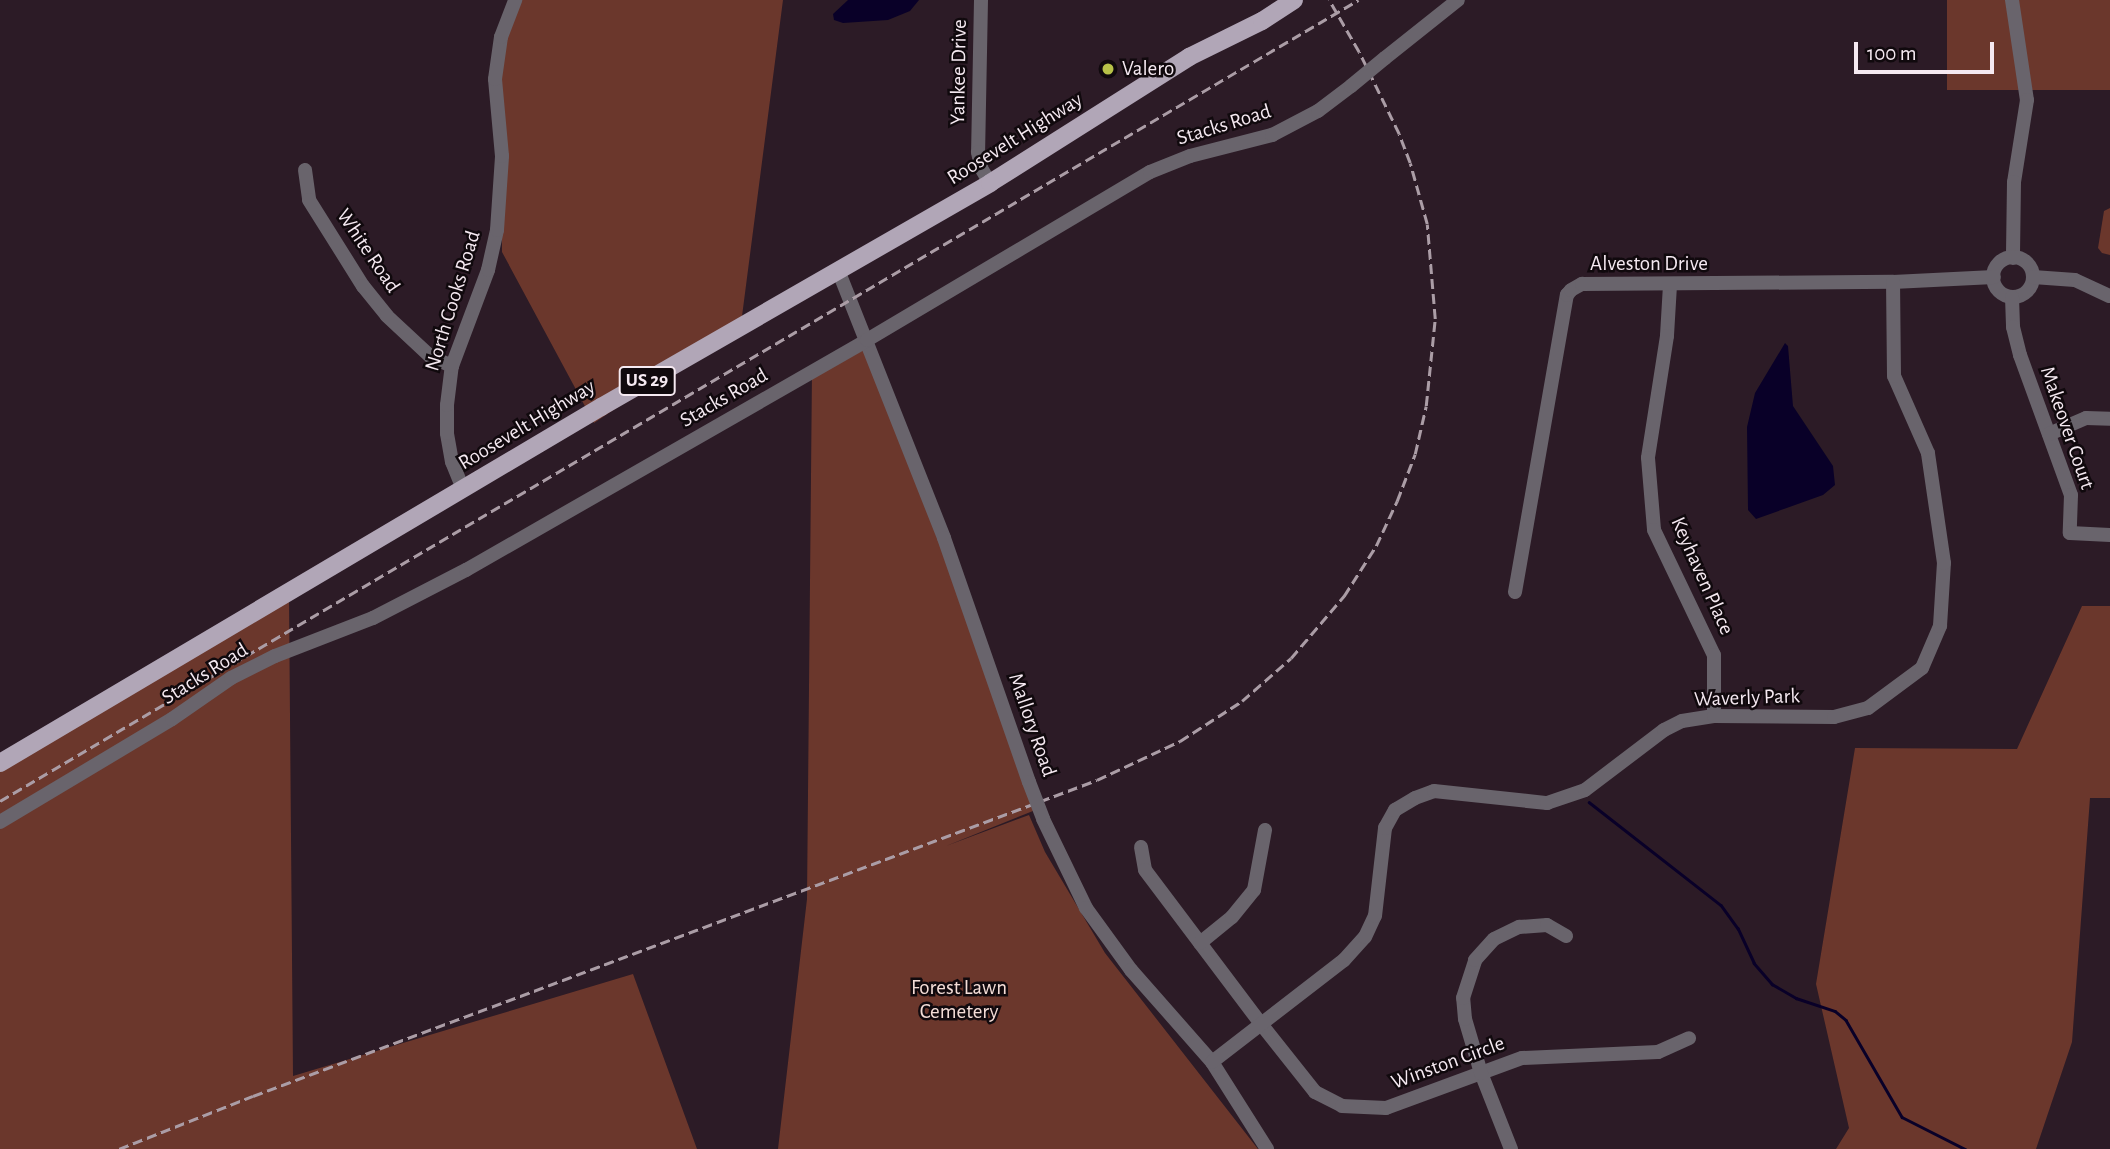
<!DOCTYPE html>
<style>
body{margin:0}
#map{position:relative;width:2110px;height:1149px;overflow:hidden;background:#2c1b26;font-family:"Alegreya Sans",sans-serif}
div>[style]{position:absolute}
.green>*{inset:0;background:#6b372c;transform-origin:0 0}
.water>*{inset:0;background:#090028}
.stream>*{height:2.5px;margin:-1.25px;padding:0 1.25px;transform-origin:1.25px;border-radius:1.25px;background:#090028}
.minor>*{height:14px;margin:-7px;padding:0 7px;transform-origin:7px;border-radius:7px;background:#69646c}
.minor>.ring{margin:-7px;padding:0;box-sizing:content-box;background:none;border:14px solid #69646c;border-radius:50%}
.major>*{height:18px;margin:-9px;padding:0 9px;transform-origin:9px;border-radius:9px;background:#b1a6b7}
.rail>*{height:2.5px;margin-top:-1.25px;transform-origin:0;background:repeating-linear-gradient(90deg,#ab9da6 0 10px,transparent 0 15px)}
.minor-bridge>*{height:14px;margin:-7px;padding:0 7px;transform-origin:7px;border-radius:7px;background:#69646c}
.dots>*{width:19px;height:19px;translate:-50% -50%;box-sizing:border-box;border:4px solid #10090d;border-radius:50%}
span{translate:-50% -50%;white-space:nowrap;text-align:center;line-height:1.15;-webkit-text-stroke:5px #10090d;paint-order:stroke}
.shield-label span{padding:2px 5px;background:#10090d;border:2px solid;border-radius:5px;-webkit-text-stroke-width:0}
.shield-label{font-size:19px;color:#f5e9f1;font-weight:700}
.poi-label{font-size:21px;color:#f5e9f1}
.left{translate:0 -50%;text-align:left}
.street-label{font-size:21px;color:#f5e9f1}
.park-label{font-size:21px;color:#f4ddd7}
.scale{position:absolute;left:1854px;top:42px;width:140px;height:32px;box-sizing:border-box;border:4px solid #f5e9f1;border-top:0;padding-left:9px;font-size:21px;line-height:24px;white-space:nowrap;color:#f5e9f1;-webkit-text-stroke:5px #10090d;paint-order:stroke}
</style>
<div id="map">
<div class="green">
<i style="clip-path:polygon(520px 0,783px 0,741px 324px,594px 423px,502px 252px,502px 176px,494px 75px)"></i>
<i style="left:1947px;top:0;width:163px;height:90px"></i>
<i style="clip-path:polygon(2110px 208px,2110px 255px,2102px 253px,2098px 248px,2104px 211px)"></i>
<i style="clip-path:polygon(870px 339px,1043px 807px,946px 846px,1029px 815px,1045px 852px,1105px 953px,1258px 1149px,778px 1149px,807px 899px,812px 370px)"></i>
<i style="clip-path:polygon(289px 595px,293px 1076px,633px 974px,697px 1149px,0 1149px,0 757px)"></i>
<i style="clip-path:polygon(2082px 606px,2110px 606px,2110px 798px,2090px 798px,2072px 1042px,2036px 1149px,1836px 1149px,1849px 1128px,1816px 984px,1855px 748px,2017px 749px)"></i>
</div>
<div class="water">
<i style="clip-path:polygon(848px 0,919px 0,910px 11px,888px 20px,843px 23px,834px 20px,833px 14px)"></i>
<i style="clip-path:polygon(1785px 343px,1788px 346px,1793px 406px,1833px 466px,1835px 485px,1823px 495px,1756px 519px,1748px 510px,1747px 427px,1755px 393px)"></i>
</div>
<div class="stream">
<i style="left:1589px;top:802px;width:167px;rotate:38deg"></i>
<i style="left:1721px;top:905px;width:29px;rotate:54deg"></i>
<i style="left:1738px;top:928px;width:38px;rotate:65deg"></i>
<i style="left:1754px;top:963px;width:28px;rotate:49deg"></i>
<i style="left:1772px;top:984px;width:28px;rotate:30deg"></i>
<i style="left:1796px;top:998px;width:41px;rotate:18.4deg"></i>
<i style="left:1835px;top:1011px;width:14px;rotate:39deg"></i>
<i style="left:1846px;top:1020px;width:112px;rotate:60deg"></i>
<i style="left:1902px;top:1117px;width:71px;rotate:26.9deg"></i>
</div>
<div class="minor">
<i style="left:981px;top:0;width:152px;rotate:91.1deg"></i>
<i style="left:978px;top:152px;width:16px;rotate:79deg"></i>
<i style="left:981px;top:168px;width:17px;rotate:59deg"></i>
<i style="left:2012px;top:0;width:101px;rotate:81.5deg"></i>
<i style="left:2027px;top:100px;width:83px;rotate:99deg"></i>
<i style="left:2014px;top:182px;width:76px;rotate:90.8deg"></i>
<i style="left:1385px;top:58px;width:93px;rotate:-38.5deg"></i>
<i style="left:305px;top:170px;width:30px;rotate:82deg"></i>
<i style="left:309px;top:200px;width:102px;rotate:57.9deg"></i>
<i style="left:363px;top:286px;width:38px;rotate:51deg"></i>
<i style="left:387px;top:316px;width:60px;rotate:43deg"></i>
<i style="left:431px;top:357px;width:23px;rotate:23deg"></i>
<i class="ring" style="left:1993px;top:257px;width:26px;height:26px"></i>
<i style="left:838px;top:270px;width:288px;rotate:68.4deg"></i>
<i style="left:944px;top:538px;width:258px;rotate:70.8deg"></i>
<i style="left:2033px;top:277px;width:42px;rotate:4.1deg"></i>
<i style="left:2075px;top:280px;width:38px;rotate:25deg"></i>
<i style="left:1670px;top:285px;width:51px;rotate:93.4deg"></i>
<i style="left:1667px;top:336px;width:123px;rotate:98.9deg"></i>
<i style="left:1648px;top:458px;width:72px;rotate:85.2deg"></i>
<i style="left:1654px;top:530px;width:139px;rotate:64.4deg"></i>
<i style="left:1714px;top:655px;width:61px;rotate:90deg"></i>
<i style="left:2012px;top:297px;width:30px;rotate:88deg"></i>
<i style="left:2013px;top:327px;width:29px;rotate:76deg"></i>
<i style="left:2020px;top:355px;width:149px;rotate:70deg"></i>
<i style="left:2071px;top:495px;width:38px;rotate:92deg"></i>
<i style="left:2070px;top:533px;width:40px;rotate:2.9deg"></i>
<i style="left:2049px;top:434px;width:40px;rotate:-23.4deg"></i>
<i style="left:2086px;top:418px;width:24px;rotate:2deg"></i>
<i style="left:463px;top:489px;width:29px;rotate:-112deg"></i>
<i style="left:452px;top:462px;width:29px;rotate:-100deg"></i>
<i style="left:447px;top:433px;width:28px;rotate:-90deg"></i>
<i style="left:447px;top:405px;width:39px;rotate:-83deg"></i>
<i style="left:452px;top:366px;width:103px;rotate:-69.4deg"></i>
<i style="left:488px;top:270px;width:41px;rotate:-77.3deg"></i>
<i style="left:497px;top:230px;width:74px;rotate:-86.1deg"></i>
<i style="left:502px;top:156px;width:77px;rotate:-95.2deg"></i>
<i style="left:495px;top:79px;width:42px;rotate:-81.9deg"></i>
<i style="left:501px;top:37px;width:40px;rotate:-69deg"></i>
<i style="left:1515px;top:592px;width:302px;rotate:-80.1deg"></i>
<i style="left:1567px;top:295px;width:6px;rotate:-51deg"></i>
<i style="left:1571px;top:290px;width:13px;rotate:-29deg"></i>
<i style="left:1582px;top:284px;width:311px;rotate:-0.4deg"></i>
<i style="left:1893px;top:282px;width:101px;rotate:-2.8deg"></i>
<i style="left:1043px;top:819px;width:99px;rotate:64.2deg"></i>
<i style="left:1086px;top:908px;width:77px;rotate:54deg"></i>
<i style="left:1131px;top:970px;width:123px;rotate:48.6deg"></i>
<i style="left:1212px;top:1062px;width:103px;rotate:57.7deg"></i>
<i style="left:0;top:822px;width:200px;rotate:-30.9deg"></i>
<i style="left:172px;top:719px;width:72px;rotate:-34.8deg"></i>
<i style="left:231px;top:678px;width:49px;rotate:-26.6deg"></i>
<i style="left:275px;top:656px;width:105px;rotate:-21.2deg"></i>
<i style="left:373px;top:618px;width:105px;rotate:-27.3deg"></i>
<i style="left:466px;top:570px;width:462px;rotate:-29.8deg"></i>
<i style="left:867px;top:340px;width:329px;rotate:-30.7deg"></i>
<i style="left:1150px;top:172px;width:43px;rotate:-21.8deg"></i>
<i style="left:1190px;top:156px;width:85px;rotate:-14.4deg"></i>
<i style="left:1272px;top:135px;width:52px;rotate:-27.6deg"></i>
<i style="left:1318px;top:111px;width:41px;rotate:-37.1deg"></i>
<i style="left:1141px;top:847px;width:23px;rotate:80deg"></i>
<i style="left:1145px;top:870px;width:193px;rotate:53deg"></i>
<i style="left:1261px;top:1024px;width:87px;rotate:51.5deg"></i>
<i style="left:1315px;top:1092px;width:30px;rotate:27deg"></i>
<i style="left:1342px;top:1106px;width:44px;rotate:2.6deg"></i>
<i style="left:1386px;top:1108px;width:145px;rotate:-20.2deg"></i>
<i style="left:1522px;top:1058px;width:136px;rotate:-2.5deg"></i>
<i style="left:1658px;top:1052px;width:34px;rotate:-24deg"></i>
<i style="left:1200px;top:943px;width:41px;rotate:-39.1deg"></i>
<i style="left:1232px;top:917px;width:35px;rotate:-51deg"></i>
<i style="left:1254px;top:890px;width:61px;rotate:-79.6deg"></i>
<i style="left:1212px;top:1062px;width:167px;rotate:-37.7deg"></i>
<i style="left:1344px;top:960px;width:31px;rotate:-48deg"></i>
<i style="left:1365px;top:937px;width:23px;rotate:-65deg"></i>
<i style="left:1375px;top:916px;width:89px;rotate:-83.5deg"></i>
<i style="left:1385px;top:828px;width:21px;rotate:-61deg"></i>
<i style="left:1395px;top:810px;width:23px;rotate:-31deg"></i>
<i style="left:1415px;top:798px;width:20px;rotate:-20deg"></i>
<i style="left:1434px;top:791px;width:114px;rotate:6.1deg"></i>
<i style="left:1547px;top:803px;width:40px;rotate:-18.9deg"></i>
<i style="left:1585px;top:790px;width:99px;rotate:-37.2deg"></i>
<i style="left:1664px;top:730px;width:20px;rotate:-27deg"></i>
<i style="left:1682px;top:721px;width:32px;rotate:-9deg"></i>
<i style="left:1714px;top:716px;width:120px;rotate:0.5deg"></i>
<i style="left:1834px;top:717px;width:35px;rotate:-15deg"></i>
<i style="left:1868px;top:708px;width:67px;rotate:-36.5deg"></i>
<i style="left:1922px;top:668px;width:46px;rotate:-66.8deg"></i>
<i style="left:1940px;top:626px;width:63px;rotate:-86.4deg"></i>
<i style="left:1944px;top:563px;width:111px;rotate:-98.3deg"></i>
<i style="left:1928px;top:453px;width:84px;rotate:-113.8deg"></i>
<i style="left:1894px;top:376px;width:94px;rotate:-90.6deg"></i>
<i style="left:1511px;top:1149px;width:82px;rotate:-111.5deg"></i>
<i style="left:1481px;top:1073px;width:56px;rotate:-106.5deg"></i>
<i style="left:1465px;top:1019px;width:21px;rotate:-95deg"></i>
<i style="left:1463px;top:998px;width:40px;rotate:-72deg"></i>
<i style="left:1475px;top:960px;width:28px;rotate:-48deg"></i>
<i style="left:1494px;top:939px;width:28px;rotate:-26deg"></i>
<i style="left:1519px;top:927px;width:28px;rotate:-4deg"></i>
<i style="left:1547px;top:925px;width:22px;rotate:30deg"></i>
</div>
<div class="major">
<i style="left:0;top:763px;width:699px;rotate:-30.64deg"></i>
<i style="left:601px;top:407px;width:449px;rotate:-29.9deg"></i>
<i style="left:990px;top:183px;width:236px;rotate:-32.3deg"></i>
<i style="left:1189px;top:57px;width:81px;rotate:-26.3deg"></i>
<i style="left:1262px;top:21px;width:38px;rotate:-33deg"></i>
</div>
<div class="rail">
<i style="left:0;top:801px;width:1577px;rotate:-30.53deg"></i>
<i style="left:119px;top:1149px;width:144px;rotate:-21.6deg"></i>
<i style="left:253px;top:1096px;width:901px;rotate:-20.53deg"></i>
<i style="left:1097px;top:780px;width:92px;rotate:-25.2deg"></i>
<i style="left:1180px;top:741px;width:74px;rotate:-32.8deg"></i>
<i style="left:1242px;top:701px;width:65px;rotate:-41.3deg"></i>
<i style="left:1291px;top:658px;width:82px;rotate:-49.5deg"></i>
<i style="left:1344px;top:596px;width:59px;rotate:-57.4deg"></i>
<i style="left:1376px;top:546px;width:50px;rotate:-65deg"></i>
<i style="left:1397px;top:501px;width:50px;rotate:-69deg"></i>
<i style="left:1415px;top:454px;width:49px;rotate:-77.1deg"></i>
<i style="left:1426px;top:406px;width:87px;rotate:-84.1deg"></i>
<i style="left:1435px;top:319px;width:95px;rotate:-94.8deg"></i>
<i style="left:1427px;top:224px;width:63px;rotate:-105.6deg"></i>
<i style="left:1410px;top:163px;width:31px;rotate:-111deg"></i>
<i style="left:1399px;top:134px;width:91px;rotate:-116deg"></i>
<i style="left:1359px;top:52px;width:60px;rotate:-120deg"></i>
</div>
<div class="minor-bridge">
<i style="left:1351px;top:86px;width:44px;rotate:-39.5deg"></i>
<i style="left:1029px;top:782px;width:40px;rotate:69deg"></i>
</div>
<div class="dots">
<i style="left:1108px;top:69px;background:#b7c148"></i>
</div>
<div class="shield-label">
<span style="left:647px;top:381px">US 29</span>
</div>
<div class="poi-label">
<span class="left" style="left:1122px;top:69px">Valero</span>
</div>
<div class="street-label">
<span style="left:959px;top:72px;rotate:-89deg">Yankee Drive</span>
<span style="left:1224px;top:125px;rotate:-17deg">Stacks Road</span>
<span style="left:1015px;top:139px;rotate:-32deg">Roosevelt Highway</span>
<span style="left:368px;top:251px;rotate:56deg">White Road</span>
<span style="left:1649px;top:264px">Alveston Drive</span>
<span style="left:453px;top:301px;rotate:-73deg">North Cooks Road</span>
<span style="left:724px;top:398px;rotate:-30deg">Stacks Road</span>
<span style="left:527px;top:425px;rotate:-31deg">Roosevelt Highway</span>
<span style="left:2067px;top:428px;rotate:71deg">Makeover Court</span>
<span style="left:1702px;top:576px;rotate:66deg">Keyhaven Place</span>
<span style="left:205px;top:674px;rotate:-32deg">Stacks Road</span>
<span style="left:1747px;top:698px;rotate:-2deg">Waverly Park</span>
<span style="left:1032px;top:725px;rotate:71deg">Mallory Road</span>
<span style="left:1448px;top:1063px;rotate:-20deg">Winston Circle</span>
</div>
<div class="park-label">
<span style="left:959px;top:1000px">Forest Lawn<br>Cemetery</span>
</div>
<div class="scale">100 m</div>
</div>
